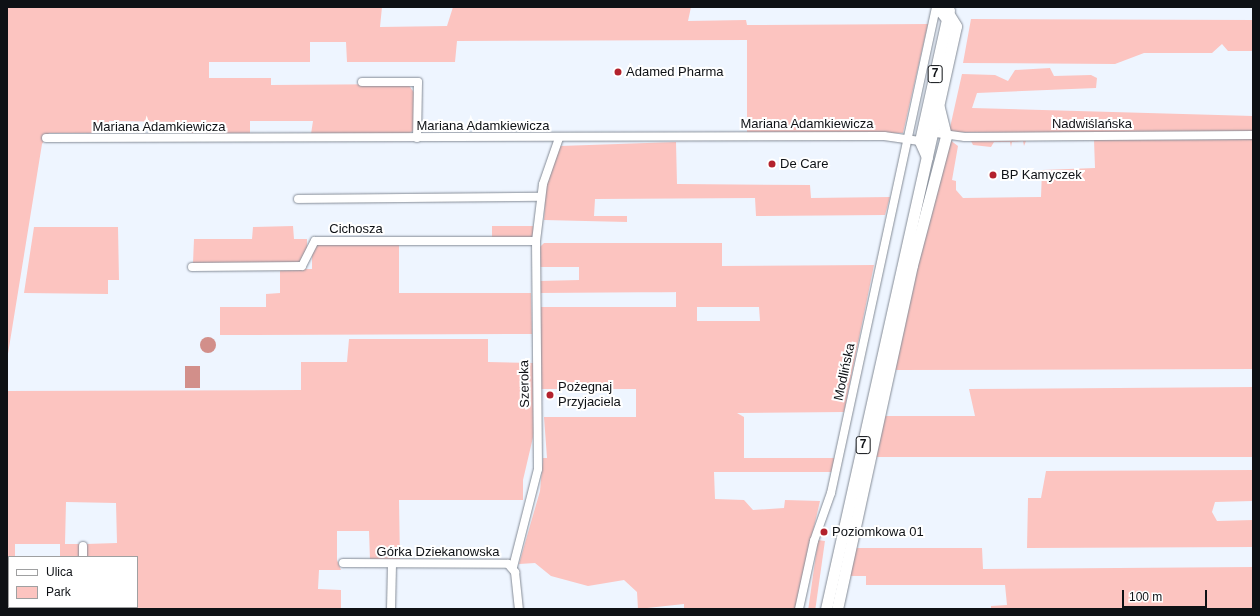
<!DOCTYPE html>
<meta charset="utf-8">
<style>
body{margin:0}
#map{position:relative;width:1260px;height:616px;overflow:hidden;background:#eef5ff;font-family:Arial,sans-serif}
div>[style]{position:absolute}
.green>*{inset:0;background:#fcc4c0;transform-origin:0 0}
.water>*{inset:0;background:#d28f8a;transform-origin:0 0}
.round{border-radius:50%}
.roads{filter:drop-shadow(0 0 1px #848b96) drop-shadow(0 0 1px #848b96)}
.minor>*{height:8px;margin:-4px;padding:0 4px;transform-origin:4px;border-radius:4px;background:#fff}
.highway>*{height:11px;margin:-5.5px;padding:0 5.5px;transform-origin:5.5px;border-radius:5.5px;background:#fff}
.dots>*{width:11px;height:11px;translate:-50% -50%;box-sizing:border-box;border:2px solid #fff;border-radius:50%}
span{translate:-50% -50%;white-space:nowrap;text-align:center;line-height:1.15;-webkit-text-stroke:4px #fff;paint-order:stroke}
.shield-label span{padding:1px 3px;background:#fff;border:1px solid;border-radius:3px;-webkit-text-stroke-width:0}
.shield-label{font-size:12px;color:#0e1115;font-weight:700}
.poi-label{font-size:13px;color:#0e1115}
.left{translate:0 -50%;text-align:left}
.street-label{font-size:13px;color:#0e1115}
.frame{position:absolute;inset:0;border:8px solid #0e1115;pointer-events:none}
.legend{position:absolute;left:8px;top:556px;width:130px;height:52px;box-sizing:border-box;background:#fff;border:1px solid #9fa0a1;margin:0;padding:5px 7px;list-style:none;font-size:12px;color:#0e1115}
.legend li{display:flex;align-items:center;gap:8px;height:20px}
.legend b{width:20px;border:1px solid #9fa0a1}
.scale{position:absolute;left:1122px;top:590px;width:85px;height:18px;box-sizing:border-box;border:2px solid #0e1115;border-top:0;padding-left:5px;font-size:12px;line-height:14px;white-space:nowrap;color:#0e1115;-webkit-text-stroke:3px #fff;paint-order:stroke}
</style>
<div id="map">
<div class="green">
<i style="clip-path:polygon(7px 7px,382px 7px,380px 27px,447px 26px,453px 7px,691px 7px,688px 21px,746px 20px,747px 25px,928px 24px,903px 133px,747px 133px,747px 40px,457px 41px,455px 62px,347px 62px,346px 42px,310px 42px,310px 62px,209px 62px,209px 78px,271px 78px,271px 85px,408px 84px,415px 94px,414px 130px,408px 134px,311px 134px,313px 121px,250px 121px,250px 134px,182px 133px,182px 122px,109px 121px,109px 133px,49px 133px,42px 144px,7px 360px)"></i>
<i style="clip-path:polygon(971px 19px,1253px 20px,1253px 51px,1228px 51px,1222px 44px,1212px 53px,1144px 53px,1115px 64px,963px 63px)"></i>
<i style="clip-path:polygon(1050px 68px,1054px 76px,1091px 75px,1097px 78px,1096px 88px,977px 93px,972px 108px,1253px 116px,1253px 136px,949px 132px,962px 74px,995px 75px,1008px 81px,1015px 70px)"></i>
<i style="clip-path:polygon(1253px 139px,1253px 369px,895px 370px,932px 198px,950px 140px,958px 146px,952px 180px,956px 181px,956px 190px,963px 198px,1041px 197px,1042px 170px,1095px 168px,1094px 140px)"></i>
<i style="clip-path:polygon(971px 141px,1025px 140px,1026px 141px,1024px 146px,1023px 141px,1012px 142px,1011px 147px,1010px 142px,994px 142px,991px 147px,973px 145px)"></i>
<i style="clip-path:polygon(676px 142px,677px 184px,810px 185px,811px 198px,890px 197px,885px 215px,756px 216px,755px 198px,595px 199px,594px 216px,627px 216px,627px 222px,544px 220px,546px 184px,560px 146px)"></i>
<i style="clip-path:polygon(293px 226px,294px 239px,307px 239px,307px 260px,303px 264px,193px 263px,194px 239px,252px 239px,253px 227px)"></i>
<i style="left:492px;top:226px;width:41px;height:13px"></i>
<i style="clip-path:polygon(34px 227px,118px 227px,119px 280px,108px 280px,108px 294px,24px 293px)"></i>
<i style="clip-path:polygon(evenodd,544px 243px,722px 243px,722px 266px,874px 265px,844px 412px,737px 413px,744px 417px,744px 458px,836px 458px,833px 472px,714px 472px,715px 499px,744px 500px,753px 510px,784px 508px,785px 500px,820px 501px,795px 609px,684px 609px,684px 604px,638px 609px,637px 592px,624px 580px,588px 586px,551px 576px,535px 563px,519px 564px,540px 491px,543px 458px,547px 458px,544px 417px,636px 417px,636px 389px,540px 389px,538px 307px,676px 307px,676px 292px,538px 293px,539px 281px,579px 280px,579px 267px,540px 267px,540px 247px,544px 243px,697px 307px,759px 307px,760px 321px,697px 321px,697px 307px)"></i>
<i style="clip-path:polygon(316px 244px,399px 245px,399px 293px,531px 293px,532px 334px,220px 335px,220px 307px,266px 307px,266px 294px,280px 293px,280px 269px,312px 269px,312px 249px)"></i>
<i style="clip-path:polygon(349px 339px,488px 339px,488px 362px,533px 363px,534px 433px,523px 480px,523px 500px,399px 500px,400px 561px,370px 561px,369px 531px,337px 531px,337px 560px,341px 570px,319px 570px,318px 589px,341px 590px,341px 609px,85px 609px,137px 607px,137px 557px,86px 557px,86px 544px,117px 543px,116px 503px,66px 502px,65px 544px,81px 544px,81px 557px,60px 557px,60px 544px,15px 544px,15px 557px,9px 557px,7px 597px,7px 391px,301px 390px,301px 362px,347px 362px)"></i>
<i style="clip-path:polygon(1253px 387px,1253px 457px,876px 457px,885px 416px,975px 416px,969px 389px)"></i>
<i style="clip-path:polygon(1253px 470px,1253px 501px,1215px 502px,1212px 512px,1217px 521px,1253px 520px,1253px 547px,1027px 548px,1028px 498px,1041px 498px,1046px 471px)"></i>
<i style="left:818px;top:540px;width:7px;height:71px;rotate:8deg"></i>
<i style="clip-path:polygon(855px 548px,982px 548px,983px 569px,1253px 567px,1253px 609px,991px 609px,991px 606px,1007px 605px,1005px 585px,866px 585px,866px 576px,849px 576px)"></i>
</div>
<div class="water">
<i class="round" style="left:200px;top:337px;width:16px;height:16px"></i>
<i style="left:185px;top:366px;width:15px;height:22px"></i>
</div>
<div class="roads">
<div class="minor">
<i style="left:362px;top:82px;width:56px"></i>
<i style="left:418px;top:82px;width:56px;rotate:91deg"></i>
<i style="left:929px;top:132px;width:36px;rotate:8deg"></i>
<i style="left:965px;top:137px;width:288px;rotate:-0.4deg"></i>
<i style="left:46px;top:138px;width:838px;rotate:-0.14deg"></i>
<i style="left:884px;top:136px;width:36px;rotate:8deg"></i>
<i style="left:298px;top:199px;width:242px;rotate:-0.5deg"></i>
<i style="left:192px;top:267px;width:110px;rotate:-0.5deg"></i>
<i style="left:302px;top:266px;width:28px;rotate:-63deg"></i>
<i style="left:315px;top:241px;width:221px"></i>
<i style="left:83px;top:557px;width:11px;rotate:-90deg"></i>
<i style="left:343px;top:563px;width:165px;rotate:0.3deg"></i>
<i style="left:508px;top:564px;width:11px;rotate:49deg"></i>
<i style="left:515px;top:572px;width:37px;rotate:84deg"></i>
<i style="left:513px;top:567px;width:101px;rotate:-75.7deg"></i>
<i style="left:538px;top:469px;width:228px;rotate:-90.5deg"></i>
<i style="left:536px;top:241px;width:57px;rotate:-83deg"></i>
<i style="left:543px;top:184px;width:49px;rotate:-70.8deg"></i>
<i style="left:83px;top:609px;width:2px;rotate:-90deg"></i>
<i style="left:391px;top:609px;width:45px;rotate:-88.7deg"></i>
<i style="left:799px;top:609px;width:70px;rotate:-77.6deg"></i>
<i style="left:814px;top:541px;width:51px;rotate:-70.5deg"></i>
<i style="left:831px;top:493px;width:497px;rotate:-77.8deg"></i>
</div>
<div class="highway">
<i style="left:937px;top:7px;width:16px;rotate:50deg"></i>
<i style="left:927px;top:157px;width:17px;rotate:-114deg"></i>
<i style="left:920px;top:141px;width:134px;rotate:-77.5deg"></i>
<i style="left:826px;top:609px;width:597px;rotate:-77.43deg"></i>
<i style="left:956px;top:26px;width:15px;rotate:-122deg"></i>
<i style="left:837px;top:609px;width:352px;rotate:-77.7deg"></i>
<i style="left:912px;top:265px;width:133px;rotate:-75.2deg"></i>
<i style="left:946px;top:136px;width:30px;rotate:-104deg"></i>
</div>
</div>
<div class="dots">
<i style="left:618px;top:72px;background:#b3222d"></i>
<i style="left:772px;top:164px;background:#b3222d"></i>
<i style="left:993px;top:175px;background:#b3222d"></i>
<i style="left:550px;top:395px;background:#b3222d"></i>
<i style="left:824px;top:532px;background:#b3222d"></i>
</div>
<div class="shield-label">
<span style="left:935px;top:74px">7</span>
<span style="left:863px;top:445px">7</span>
</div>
<div class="poi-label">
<span class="left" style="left:626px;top:72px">Adamed Pharma</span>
<span class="left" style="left:780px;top:164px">De Care</span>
<span class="left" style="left:1001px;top:175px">BP Kamyczek</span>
<span class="left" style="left:558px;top:395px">Pożegnaj<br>Przyjaciela</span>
<span class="left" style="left:832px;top:532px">Poziomkowa 01</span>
</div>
<div class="street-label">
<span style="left:807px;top:124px">Mariana Adamkiewicza</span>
<span style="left:1092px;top:124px">Nadwiślańska</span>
<span style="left:483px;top:126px">Mariana Adamkiewicza</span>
<span style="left:159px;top:127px">Mariana Adamkiewicza</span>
<span style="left:356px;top:229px">Cichosza</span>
<span style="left:845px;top:372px;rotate:-78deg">Modlińska</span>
<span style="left:525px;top:384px;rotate:-91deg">Szeroka</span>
<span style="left:438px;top:552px">Górka Dziekanowska</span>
</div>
<div class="frame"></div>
<ul class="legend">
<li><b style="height:5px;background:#fff"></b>Ulica</li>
<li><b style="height:11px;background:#fcc4c0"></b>Park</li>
</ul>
<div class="scale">100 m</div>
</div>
